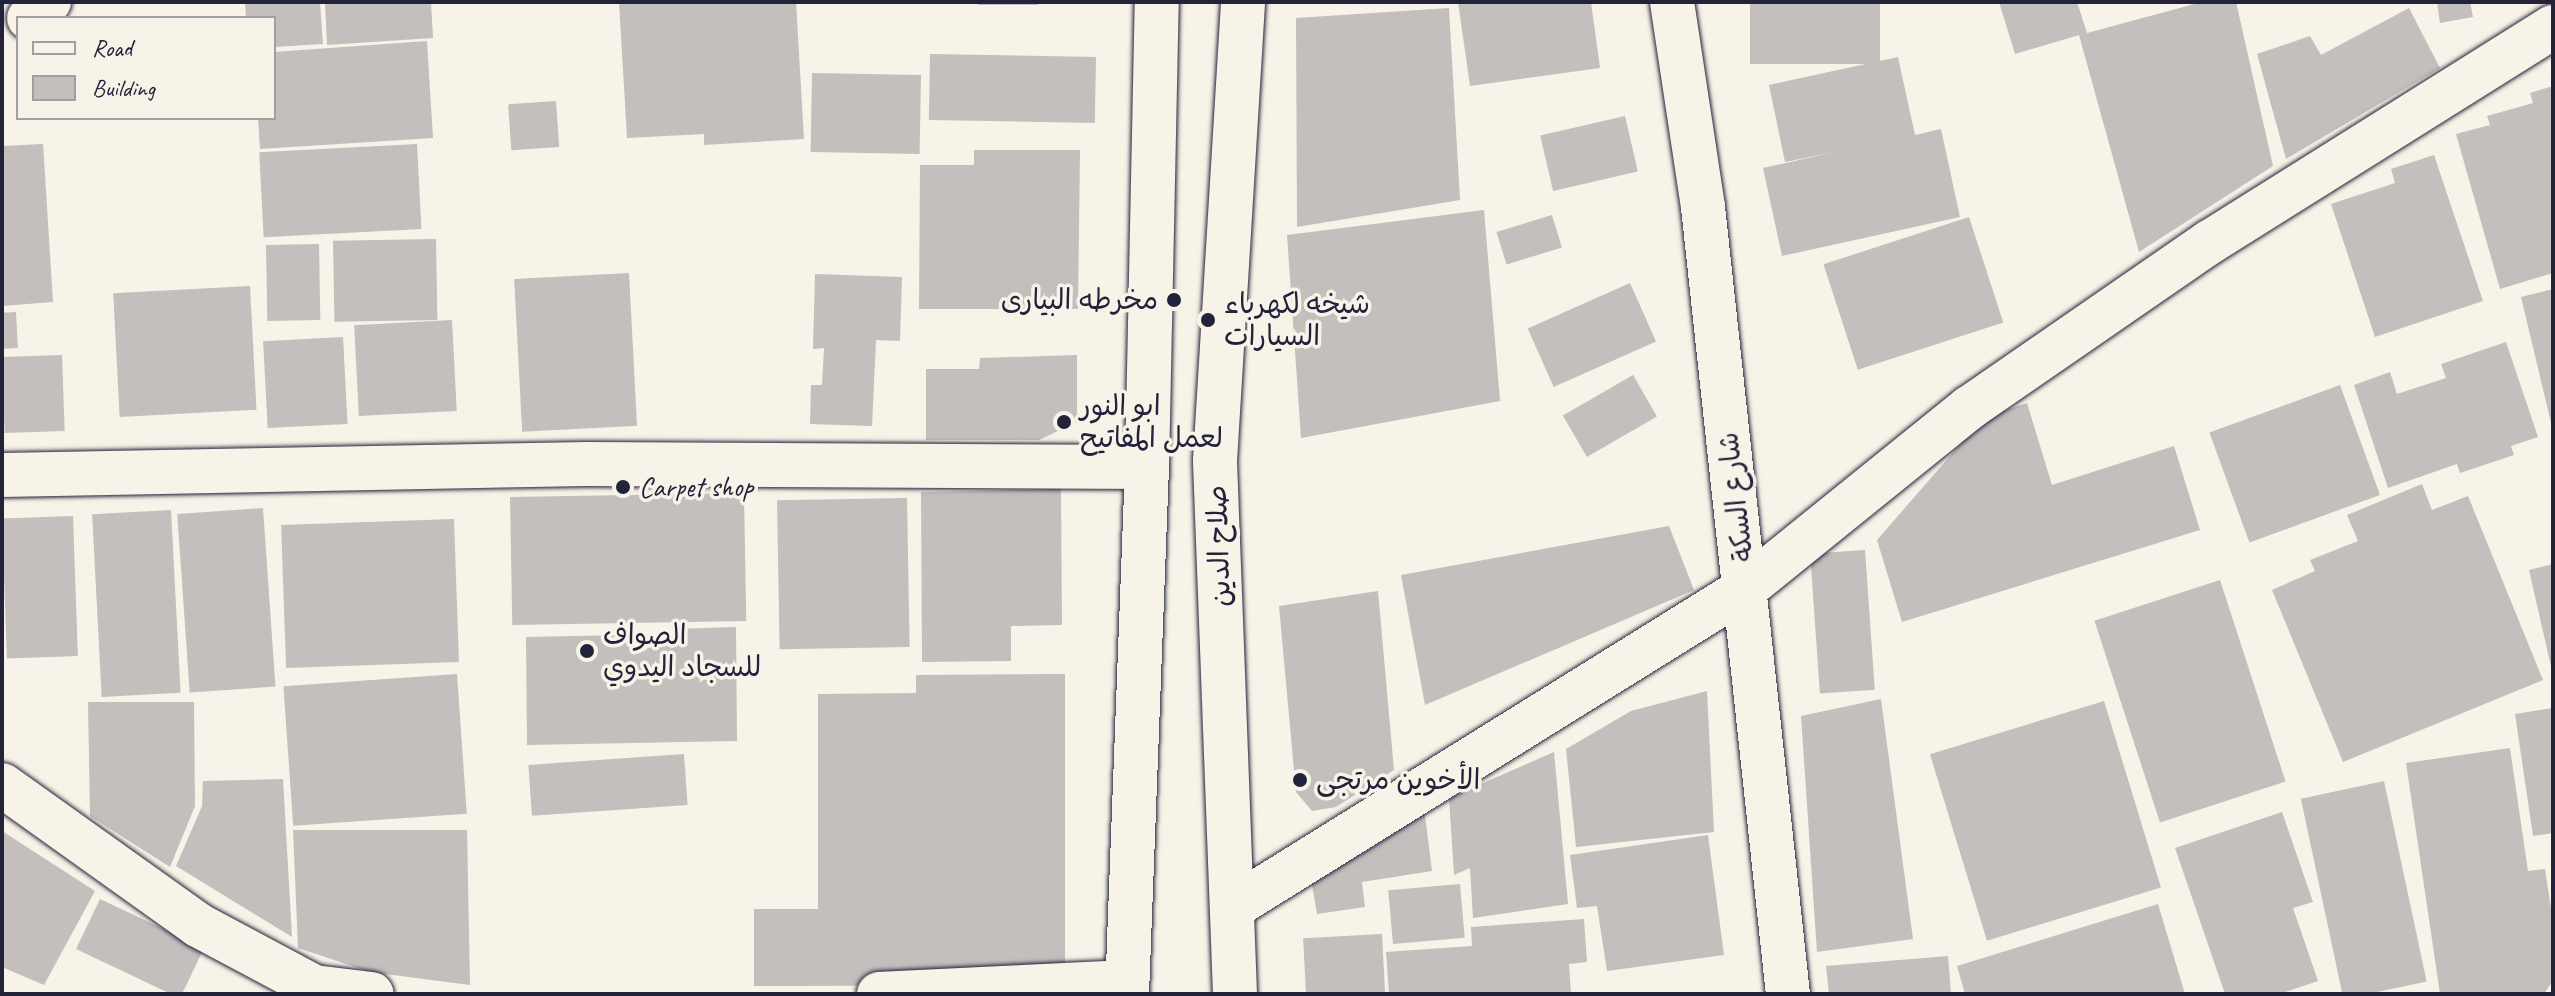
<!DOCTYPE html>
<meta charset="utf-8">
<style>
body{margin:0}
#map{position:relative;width:2555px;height:996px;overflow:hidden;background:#f7f3e8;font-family:Caveat,"Playpen Sans Arabic",sans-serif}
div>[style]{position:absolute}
.building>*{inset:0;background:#c2bfbd;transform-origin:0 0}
.roads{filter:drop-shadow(0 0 2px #22223b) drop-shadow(0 0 2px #22223b)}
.minor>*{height:44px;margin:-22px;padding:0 22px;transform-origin:22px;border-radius:22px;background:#f7f3e8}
.trunk>*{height:44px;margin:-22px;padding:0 22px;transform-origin:22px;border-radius:22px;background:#f7f3e8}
.dots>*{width:22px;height:22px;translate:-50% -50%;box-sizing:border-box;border:4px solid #f7f3e8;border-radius:50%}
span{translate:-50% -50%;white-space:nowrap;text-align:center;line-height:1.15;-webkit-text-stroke:7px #f7f3e8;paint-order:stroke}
.poi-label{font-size:28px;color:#22223b}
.right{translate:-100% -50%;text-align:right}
.left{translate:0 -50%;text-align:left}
.street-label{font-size:28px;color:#22223b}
.frame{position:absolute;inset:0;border:4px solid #22223b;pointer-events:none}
.legend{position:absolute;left:16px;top:16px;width:260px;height:104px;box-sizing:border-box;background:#f7f3e8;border:2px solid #a29fa3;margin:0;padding:10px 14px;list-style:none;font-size:24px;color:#22223b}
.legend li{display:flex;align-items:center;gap:16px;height:40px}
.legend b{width:40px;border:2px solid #a29fa3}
</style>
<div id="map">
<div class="building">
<i style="clip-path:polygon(245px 2px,320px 2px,323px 44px,274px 47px,274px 18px,246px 18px)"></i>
<i style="clip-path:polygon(325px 2px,431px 2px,433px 38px,327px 45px)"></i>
<i style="clip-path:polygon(619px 2px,796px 2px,804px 139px,704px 145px,704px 134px,627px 138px)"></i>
<i style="left:978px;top:2px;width:60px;height:3px"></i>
<i style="clip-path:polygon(1458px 2px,1591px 2px,1600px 68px,1470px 86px)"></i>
<i style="left:1750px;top:2px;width:130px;height:62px"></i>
<i style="clip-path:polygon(1999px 2px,2077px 2px,2087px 33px,2202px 2px,2236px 2px,2273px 166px,2139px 252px,2079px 35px,2015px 54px)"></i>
<i style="clip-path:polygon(2437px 2px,2470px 2px,2473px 17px,2440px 23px)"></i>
<i style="clip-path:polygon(1449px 8px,1460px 200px,1297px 227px,1296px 18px)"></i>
<i style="clip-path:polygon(2409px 8px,2440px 68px,2286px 159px,2257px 54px,2310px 36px,2321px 55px)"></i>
<i style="clip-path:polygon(427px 41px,433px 138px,260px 149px,258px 118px,274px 118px,274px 52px)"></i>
<i style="left:930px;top:54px;width:166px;height:66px;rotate:1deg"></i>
<i style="clip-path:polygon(1898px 57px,1915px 135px,1941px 129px,1960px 217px,1782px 256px,1763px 168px,1835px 152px,1785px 162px,1769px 85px)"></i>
<i style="left:812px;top:73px;width:109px;height:79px;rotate:1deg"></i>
<i style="clip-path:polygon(2553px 86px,2553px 273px,2500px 289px,2456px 134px,2490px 125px,2487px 116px,2533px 103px,2530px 93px)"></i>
<i style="left:556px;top:101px;width:46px;height:48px;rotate:86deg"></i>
<i style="left:1625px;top:116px;width:57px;height:87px;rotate:77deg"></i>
<i style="clip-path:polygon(43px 144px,53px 302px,2px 306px,2px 146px)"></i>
<i style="left:417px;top:144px;width:85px;height:158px;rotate:87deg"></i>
<i style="clip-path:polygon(974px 150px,1080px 150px,1078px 309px,919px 309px,920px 165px,974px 165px)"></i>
<i style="clip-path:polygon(2434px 155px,2483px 301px,2375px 337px,2331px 204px,2395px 183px,2391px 169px)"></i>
<i style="clip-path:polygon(1484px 210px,1500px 401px,1301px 438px,1287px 235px)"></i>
<i style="left:1552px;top:215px;width:34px;height:58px;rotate:73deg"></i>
<i style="left:1969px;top:217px;width:111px;height:153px;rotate:72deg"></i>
<i style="left:436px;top:239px;width:81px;height:103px;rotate:89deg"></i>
<i style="left:319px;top:244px;width:76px;height:53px;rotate:89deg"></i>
<i style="left:629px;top:273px;width:153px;height:115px;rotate:87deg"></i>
<i style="clip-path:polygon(815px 274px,902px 277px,900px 341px,876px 340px,872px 426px,810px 424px,811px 385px,822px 385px,824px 348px,813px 349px)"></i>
<i style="left:1630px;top:283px;width:64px;height:112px;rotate:66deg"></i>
<i style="left:250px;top:286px;width:124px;height:137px;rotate:87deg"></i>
<i style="clip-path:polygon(2553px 289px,2553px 427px,2552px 427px,2521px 297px)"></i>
<i style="left:16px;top:312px;width:36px;height:14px;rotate:87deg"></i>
<i style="left:452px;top:320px;width:91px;height:98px;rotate:87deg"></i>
<i style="left:343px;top:337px;width:87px;height:80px;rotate:87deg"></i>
<i style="clip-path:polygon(2506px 342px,2538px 437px,2511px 446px,2514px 455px,2460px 473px,2457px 464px,2388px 488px,2354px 385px,2390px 372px,2397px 394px,2446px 378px,2441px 364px)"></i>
<i style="left:62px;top:355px;width:76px;height:60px;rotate:88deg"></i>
<i style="clip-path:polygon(1077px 355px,1077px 422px,1039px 440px,926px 440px,926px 369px,979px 369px,980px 358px)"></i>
<i style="left:1633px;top:375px;width:48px;height:81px;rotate:60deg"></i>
<i style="left:2340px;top:385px;width:117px;height:139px;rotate:70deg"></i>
<i style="clip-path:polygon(2027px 403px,2052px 485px,2174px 446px,2200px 530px,1902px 622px,1877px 540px,1984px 417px)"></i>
<i style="clip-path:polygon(2422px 484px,2432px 510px,2468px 496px,2543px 680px,2343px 762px,2272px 590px,2315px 571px,2310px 560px,2358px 541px,2347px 515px)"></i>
<i style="clip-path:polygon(1061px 489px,1062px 625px,1011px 626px,1011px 661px,922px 662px,921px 492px)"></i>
<i style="left:744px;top:493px;width:128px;height:234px;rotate:89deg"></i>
<i style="left:907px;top:498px;width:149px;height:130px;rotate:89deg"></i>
<i style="left:263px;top:508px;width:179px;height:86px;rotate:86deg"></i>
<i style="left:171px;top:510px;width:183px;height:79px;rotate:87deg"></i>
<i style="left:73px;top:516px;width:140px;height:71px;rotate:88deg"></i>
<i style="left:454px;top:519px;width:143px;height:173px;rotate:88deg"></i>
<i style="clip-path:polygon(1669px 526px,1694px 590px,1425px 705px,1401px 575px)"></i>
<i style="left:1865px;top:550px;width:140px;height:55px;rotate:86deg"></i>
<i style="clip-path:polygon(2553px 564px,2553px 671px,2552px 671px,2529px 570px)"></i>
<i style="left:2220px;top:580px;width:212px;height:132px;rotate:72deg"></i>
<i style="clip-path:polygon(1378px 591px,1394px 770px,1336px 807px,1312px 811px,1296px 792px,1279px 606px)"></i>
<i style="clip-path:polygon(736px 627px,737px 741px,527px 745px,526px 637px,674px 634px,673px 629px)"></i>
<i style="left:457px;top:674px;width:140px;height:174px;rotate:86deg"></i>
<i style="clip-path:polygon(1065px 674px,1065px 985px,754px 986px,754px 909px,818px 909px,818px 694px,916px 693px,916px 675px)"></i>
<i style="clip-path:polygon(1707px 691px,1714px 832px,1576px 847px,1566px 749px,1631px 711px)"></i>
<i style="clip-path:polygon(1881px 699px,1913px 939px,1817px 952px,1801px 716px)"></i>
<i style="left:2104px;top:701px;width:195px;height:182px;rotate:73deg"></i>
<i style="clip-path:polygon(88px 702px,194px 702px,195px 806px,170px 867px,90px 816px)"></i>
<i style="clip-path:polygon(2553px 708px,2553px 833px,2533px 836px,2515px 714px)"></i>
<i style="clip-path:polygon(2510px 748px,2528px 871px,2545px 869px,2553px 921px,2553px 980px,2544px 994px,2440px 994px,2406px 763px)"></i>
<i style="clip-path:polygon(1554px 752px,1568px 904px,1473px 918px,1470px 868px,1454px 875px,1449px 798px)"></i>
<i style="left:684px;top:754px;width:51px;height:156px;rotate:86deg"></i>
<i style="clip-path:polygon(283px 779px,292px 937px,176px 866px,202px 806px,203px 781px)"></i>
<i style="left:2384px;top:781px;width:205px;height:85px;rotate:78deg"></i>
<i style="clip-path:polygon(1423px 800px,1432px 871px,1362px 882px,1365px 907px,1317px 914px,1308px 861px)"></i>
<i style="clip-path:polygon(2282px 812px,2313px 902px,2293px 908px,2318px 981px,2279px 994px,2225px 994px,2175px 848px)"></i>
<i style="clip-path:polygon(293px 830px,467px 830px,470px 985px,370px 972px,298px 948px)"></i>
<i style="clip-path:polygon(2px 831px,95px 891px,44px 985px,2px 967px)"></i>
<i style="clip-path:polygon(1708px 835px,1724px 955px,1607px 971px,1597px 906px,1577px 908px,1570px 855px)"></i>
<i style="left:1460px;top:884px;width:54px;height:72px;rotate:85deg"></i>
<i style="clip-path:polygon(100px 899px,204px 948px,182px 994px,171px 994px,76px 949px)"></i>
<i style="clip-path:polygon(2158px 904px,2185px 994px,1965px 994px,1957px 966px)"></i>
<i style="clip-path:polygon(1584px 919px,1587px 962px,1569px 964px,1571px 994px,1389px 994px,1386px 952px,1472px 946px,1471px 927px)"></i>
<i style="left:1382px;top:934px;width:60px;height:79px;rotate:87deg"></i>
<i style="clip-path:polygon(1948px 956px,1951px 994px,1829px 994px,1826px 966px)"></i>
</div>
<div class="roads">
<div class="minor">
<i style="left:1672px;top:2px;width:207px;rotate:81.4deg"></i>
<i style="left:1703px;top:207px;width:792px;rotate:83.84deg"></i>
<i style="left:29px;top:18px;width:26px;rotate:-39deg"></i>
<i style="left:2px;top:475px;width:585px;rotate:-1.08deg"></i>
<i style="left:587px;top:464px;width:560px;rotate:0.31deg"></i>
<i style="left:2px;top:785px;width:241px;rotate:35.5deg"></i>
<i style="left:198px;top:925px;width:132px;rotate:28.1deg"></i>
<i style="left:314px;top:987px;width:58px;rotate:6.9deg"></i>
<i style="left:1233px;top:907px;width:604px;rotate:-31.87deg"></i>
<i style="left:1746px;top:588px;width:287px;rotate:-38.9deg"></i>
<i style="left:1969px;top:408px;width:293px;rotate:-34.6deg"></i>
<i style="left:2210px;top:242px;width:405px;rotate:-32.1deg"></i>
<i style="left:879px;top:994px;width:247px;rotate:-2.8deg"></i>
</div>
<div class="trunk">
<i style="left:1127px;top:994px;width:527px;rotate:-87.83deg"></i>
<i style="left:1147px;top:467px;width:465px;rotate:-88.8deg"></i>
<i style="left:1235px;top:994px;width:533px;rotate:-92.15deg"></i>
<i style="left:1215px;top:461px;width:460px;rotate:-86.5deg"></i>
</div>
</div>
<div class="dots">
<i style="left:1174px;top:300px;background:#22223b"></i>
<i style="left:1208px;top:320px;background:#22223b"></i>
<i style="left:1064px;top:422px;background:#22223b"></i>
<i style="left:623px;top:487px;background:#22223b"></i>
<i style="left:587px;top:651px;background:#22223b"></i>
<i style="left:1300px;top:780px;background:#22223b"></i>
</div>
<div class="poi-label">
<span class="right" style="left:1158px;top:300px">مخرطه البيارى</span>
<span class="left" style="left:1224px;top:320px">شيخه لكهرباء<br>السيارات</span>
<span class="left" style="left:1080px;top:422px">ابو النور<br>لعمل المفاتيح</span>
<span class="left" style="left:639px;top:487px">Carpet shop</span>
<span class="left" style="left:603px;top:651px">الصواف<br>للسجاد اليدوي</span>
<span class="left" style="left:1316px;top:780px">الأخوين مرتجى</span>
</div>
<div class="street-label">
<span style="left:1736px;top:497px;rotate:-97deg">شارع السكة</span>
<span style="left:1219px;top:546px;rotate:-92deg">صلاح الدين</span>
</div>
<div class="frame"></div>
<ul class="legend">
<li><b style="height:10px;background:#f7f3e8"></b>Road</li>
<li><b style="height:22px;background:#c2bfbd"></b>Building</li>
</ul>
</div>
